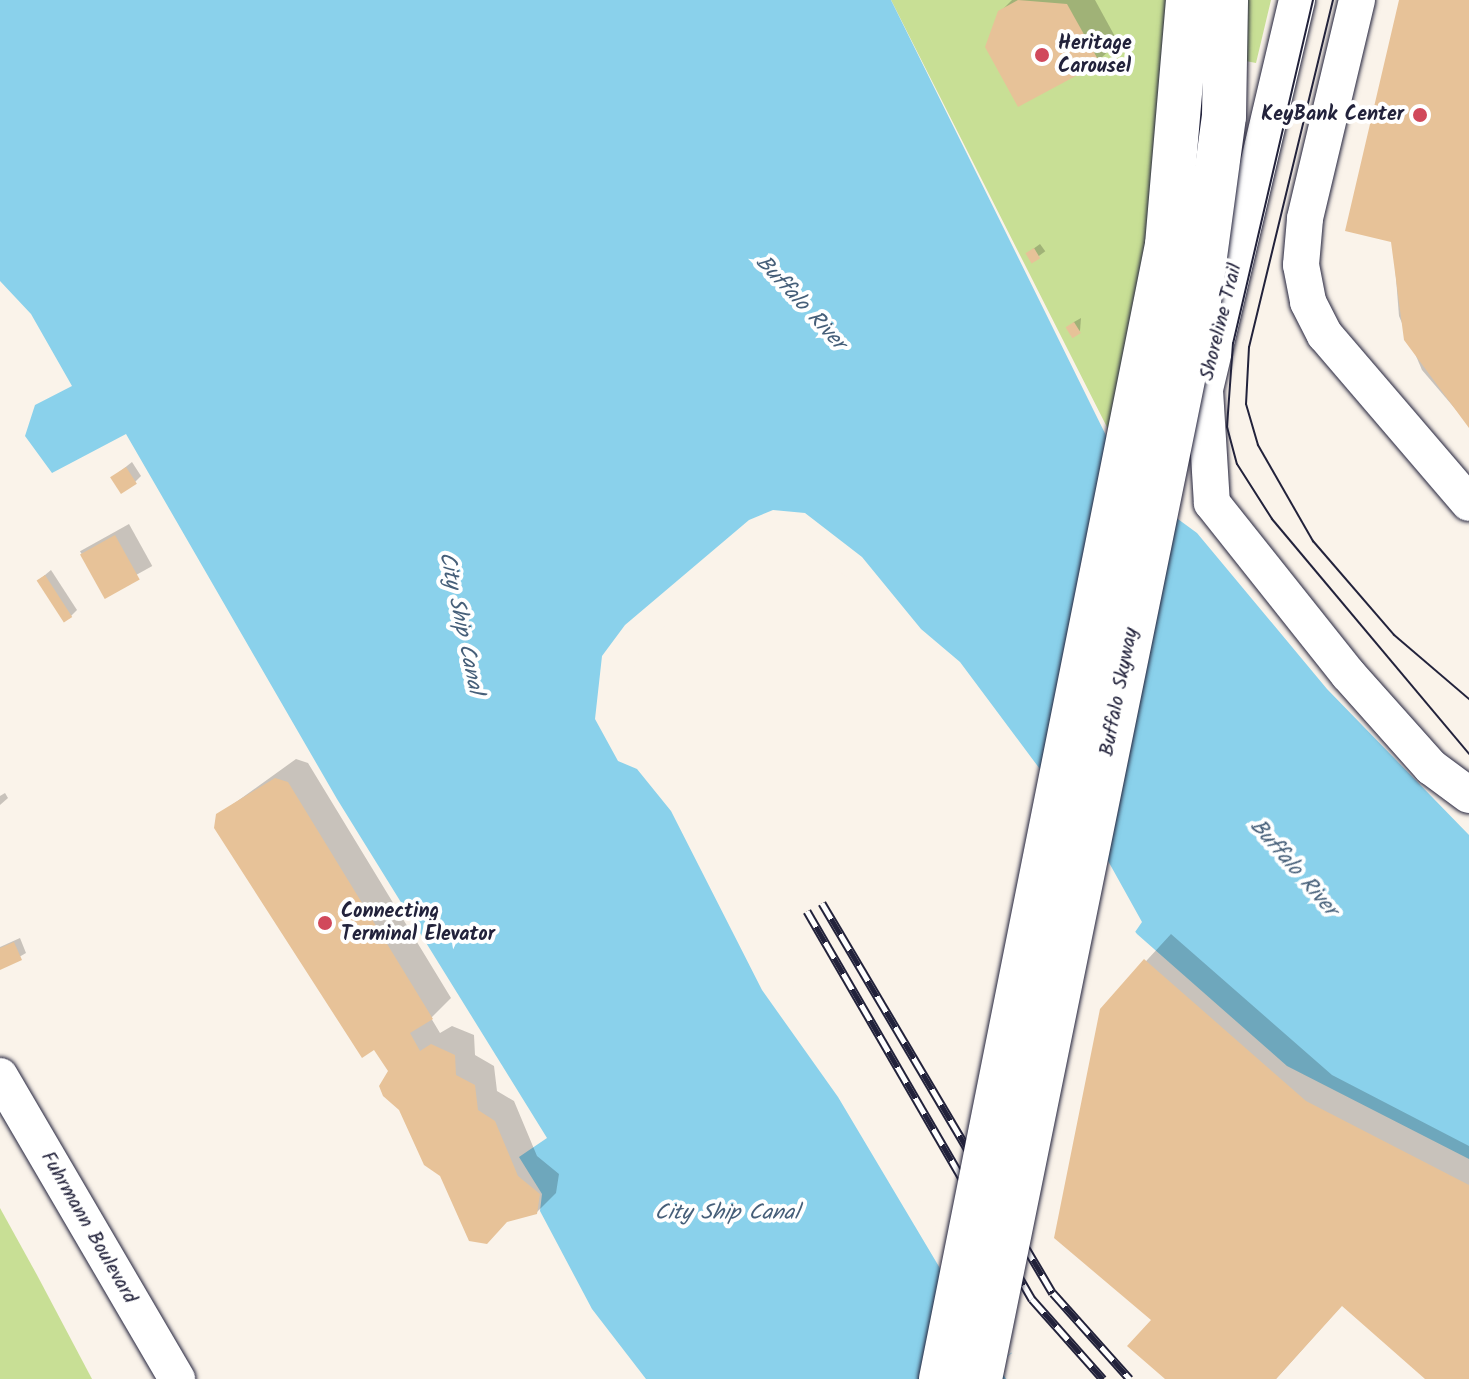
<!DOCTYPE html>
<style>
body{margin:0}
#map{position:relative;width:1469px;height:1379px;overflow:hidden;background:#faf3ea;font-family:Kalam,sans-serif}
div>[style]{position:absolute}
.green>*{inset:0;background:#c8df95}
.water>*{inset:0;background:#8ad1eb}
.pier>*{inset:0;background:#faf3ea}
.shadow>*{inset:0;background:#0003;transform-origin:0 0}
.building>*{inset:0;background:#e7c298;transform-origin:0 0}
.roads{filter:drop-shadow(0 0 2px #22223b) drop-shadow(0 0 2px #22223b)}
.minor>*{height:36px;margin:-18px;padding:0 18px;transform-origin:18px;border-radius:18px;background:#fff}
.tram>*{height:2px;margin:-1px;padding:0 1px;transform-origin:1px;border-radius:1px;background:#22223b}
.rail>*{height:9px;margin-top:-4.5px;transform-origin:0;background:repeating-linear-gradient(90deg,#fff 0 18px,#22223b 0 36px);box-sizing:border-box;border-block:2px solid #22223b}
.bridges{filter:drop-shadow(0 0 2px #22223b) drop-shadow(0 0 2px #22223b)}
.highway-bridge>*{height:44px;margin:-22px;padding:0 22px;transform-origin:22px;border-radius:22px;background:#fff}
.dots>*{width:22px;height:22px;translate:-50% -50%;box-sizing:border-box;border:4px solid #fff;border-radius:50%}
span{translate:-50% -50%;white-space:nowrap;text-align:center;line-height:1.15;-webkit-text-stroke:8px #fff;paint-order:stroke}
.poi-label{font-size:20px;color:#22223b;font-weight:700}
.left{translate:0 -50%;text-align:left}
.right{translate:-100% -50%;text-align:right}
.street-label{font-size:20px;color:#22223b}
.water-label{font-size:22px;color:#465f79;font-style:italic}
</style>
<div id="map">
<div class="green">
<i style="clip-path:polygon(891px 0,1271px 0,1256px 63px,1189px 50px,1112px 437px)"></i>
<i style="clip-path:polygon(0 1208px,37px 1275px,92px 1379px,0 1379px)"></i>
</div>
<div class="water">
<i style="clip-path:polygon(0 0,891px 0,1130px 484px,1197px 533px,1327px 689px,1469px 835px,1469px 1159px,1287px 1066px,1137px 934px,852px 576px,809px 542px,763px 534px,637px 645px,624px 691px,869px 1130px,1012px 1353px,997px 1364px,1006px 1379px,646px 1379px,592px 1309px,540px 1211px,542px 1194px,519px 1157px,547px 1138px,337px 799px,126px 434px,52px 473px,25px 436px,35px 405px,72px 386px,31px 314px,0 281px)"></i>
</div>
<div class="pier">
<i style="clip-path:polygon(773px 510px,805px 513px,862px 557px,921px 629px,960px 662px,1107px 859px,1142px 922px,1133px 935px,849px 579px,807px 546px,764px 539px,640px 648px,628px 691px,873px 1128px,1015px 1350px,997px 1364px,838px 1097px,762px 990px,671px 811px,637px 769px,618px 761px,595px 719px,602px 656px,625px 625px,749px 520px)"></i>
</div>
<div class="shadow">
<i style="clip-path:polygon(1012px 0,1095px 0,1118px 42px,1098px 61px,1000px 12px)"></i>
<i style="clip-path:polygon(1401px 0,1469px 0,1469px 425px,1422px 370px,1399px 316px,1393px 240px)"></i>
<i style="left:1040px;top:244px;width:9px;height:15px;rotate:54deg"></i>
<i style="clip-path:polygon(1081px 318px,1080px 331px,1068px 328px,1074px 322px)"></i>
<i style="clip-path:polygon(132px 462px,141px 476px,135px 482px,113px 477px)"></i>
<i style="left:129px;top:524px;width:48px;height:56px;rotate:61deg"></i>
<i style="clip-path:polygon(51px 570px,77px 610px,71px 616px,39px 580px)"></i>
<i style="clip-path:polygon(296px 759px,308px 763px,451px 998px,431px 1018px,440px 1033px,452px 1026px,474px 1035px,475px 1055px,494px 1066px,497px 1091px,514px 1101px,537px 1156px,559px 1174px,556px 1193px,536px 1213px,441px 1175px,390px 1071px,218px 815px)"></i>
<i style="clip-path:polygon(5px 793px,8px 798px,0 805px,0 796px)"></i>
<i style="clip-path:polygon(1171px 934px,1332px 1075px,1469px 1146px,1469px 1379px,1428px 1379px,1343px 1304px,1276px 1379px,1168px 1379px,1102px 1009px)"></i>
<i style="clip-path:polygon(20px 938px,26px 953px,0 968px,0 947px)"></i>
</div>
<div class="building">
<i style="clip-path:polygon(1018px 0,1067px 4px,1100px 63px,1018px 107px,985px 47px,998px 11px)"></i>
<i style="clip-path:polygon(1399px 0,1469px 0,1469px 428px,1404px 340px,1391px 242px,1345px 231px)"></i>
<i style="left:1034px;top:248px;width:12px;height:10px;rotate:59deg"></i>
<i style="left:1074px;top:322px;width:13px;height:10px;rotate:58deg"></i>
<i style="left:126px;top:467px;width:20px;height:19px;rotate:57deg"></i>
<i style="left:115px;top:535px;width:51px;height:40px;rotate:61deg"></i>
<i style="left:45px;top:575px;width:50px;height:10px;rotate:57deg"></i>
<i style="clip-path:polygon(275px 778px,288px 782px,433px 1019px,410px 1033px,420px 1051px,431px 1044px,455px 1055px,456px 1075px,475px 1085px,478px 1110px,495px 1121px,518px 1176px,540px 1194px,537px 1214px,507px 1222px,487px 1244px,469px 1241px,440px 1176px,424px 1165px,399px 1110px,383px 1096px,379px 1086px,388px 1071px,374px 1050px,362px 1058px,214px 828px,216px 814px)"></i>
<i style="clip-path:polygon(14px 942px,22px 960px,0 970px,0 948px)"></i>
<i style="clip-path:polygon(1144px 959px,1306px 1101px,1469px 1185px,1469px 1379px,1425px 1379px,1342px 1306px,1276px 1379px,1165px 1379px,1127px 1346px,1151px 1320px,1054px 1238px,1100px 1009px)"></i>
</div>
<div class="roads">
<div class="minor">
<i style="left:1297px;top:0;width:401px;rotate:103.3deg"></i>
<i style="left:1205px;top:390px;width:113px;rotate:86.5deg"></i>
<i style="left:1212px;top:503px;width:218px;rotate:51.5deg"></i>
<i style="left:1348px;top:674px;width:125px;rotate:48.3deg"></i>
<i style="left:1431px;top:767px;width:47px;rotate:36.4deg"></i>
<i style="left:1357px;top:0;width:225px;rotate:103.4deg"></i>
<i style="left:1305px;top:219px;width:46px;rotate:95deg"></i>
<i style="left:1301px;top:265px;width:38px;rotate:79deg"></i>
<i style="left:1308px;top:302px;width:37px;rotate:63deg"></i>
<i style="left:1325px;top:335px;width:221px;rotate:49.4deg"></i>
<i style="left:0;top:1076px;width:351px;rotate:59.7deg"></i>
</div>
</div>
<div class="tram">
<i style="left:1313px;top:0;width:352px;rotate:103.1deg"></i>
<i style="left:1233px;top:343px;width:84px;rotate:94.1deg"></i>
<i style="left:1227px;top:427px;width:38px;rotate:75deg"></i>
<i style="left:1237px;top:464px;width:65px;rotate:57.5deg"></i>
<i style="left:1272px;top:519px;width:307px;rotate:50deg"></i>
<i style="left:1333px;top:0;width:357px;rotate:103.6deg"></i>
<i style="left:1249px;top:347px;width:57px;rotate:93deg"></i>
<i style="left:1246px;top:404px;width:43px;rotate:73.7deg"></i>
<i style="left:1258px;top:445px;width:111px;rotate:60.2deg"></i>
<i style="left:1313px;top:541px;width:124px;rotate:49.2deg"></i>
<i style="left:1394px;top:635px;width:99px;rotate:40.5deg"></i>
</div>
<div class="rail">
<i style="left:822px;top:903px;width:453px;rotate:59.4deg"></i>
<i style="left:1053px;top:1293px;width:115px;rotate:48.2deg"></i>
<i style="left:807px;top:911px;width:449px;rotate:59.9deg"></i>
<i style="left:1032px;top:1299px;width:107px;rotate:48.4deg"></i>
</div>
<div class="bridges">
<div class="highway-bridge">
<i style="left:941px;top:1379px;width:1156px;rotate:-78.73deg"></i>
<i style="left:1167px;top:245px;width:246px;rotate:-85.1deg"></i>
<i style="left:980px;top:1379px;width:1100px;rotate:-78.52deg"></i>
<i style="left:1199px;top:301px;width:187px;rotate:-82.3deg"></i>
<i style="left:1224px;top:116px;width:116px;rotate:-89deg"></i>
</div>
</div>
<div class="dots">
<i style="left:1042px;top:55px;background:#d1495b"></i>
<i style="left:1420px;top:115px;background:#d1495b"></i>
<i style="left:325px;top:923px;background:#d1495b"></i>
</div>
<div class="poi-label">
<span class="left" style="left:1058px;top:56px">Heritage<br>Carousel</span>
<span class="right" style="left:1404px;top:115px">KeyBank Center</span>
<span class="left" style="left:341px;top:924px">Connecting<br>Terminal Elevator</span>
</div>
<div class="street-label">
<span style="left:1222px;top:322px;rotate:-76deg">Shoreline Trail</span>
<span style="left:1120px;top:692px;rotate:-79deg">Buffalo Skyway</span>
<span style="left:88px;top:1228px;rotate:60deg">Fuhrmann Boulevard</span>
</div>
<div class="water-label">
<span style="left:800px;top:303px;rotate:47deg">Buffalo River</span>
<span style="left:460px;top:623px;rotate:78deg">City Ship Canal</span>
<span style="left:1293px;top:868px;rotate:49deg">Buffalo River</span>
<span style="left:727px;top:1214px">City Ship Canal</span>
</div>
</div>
